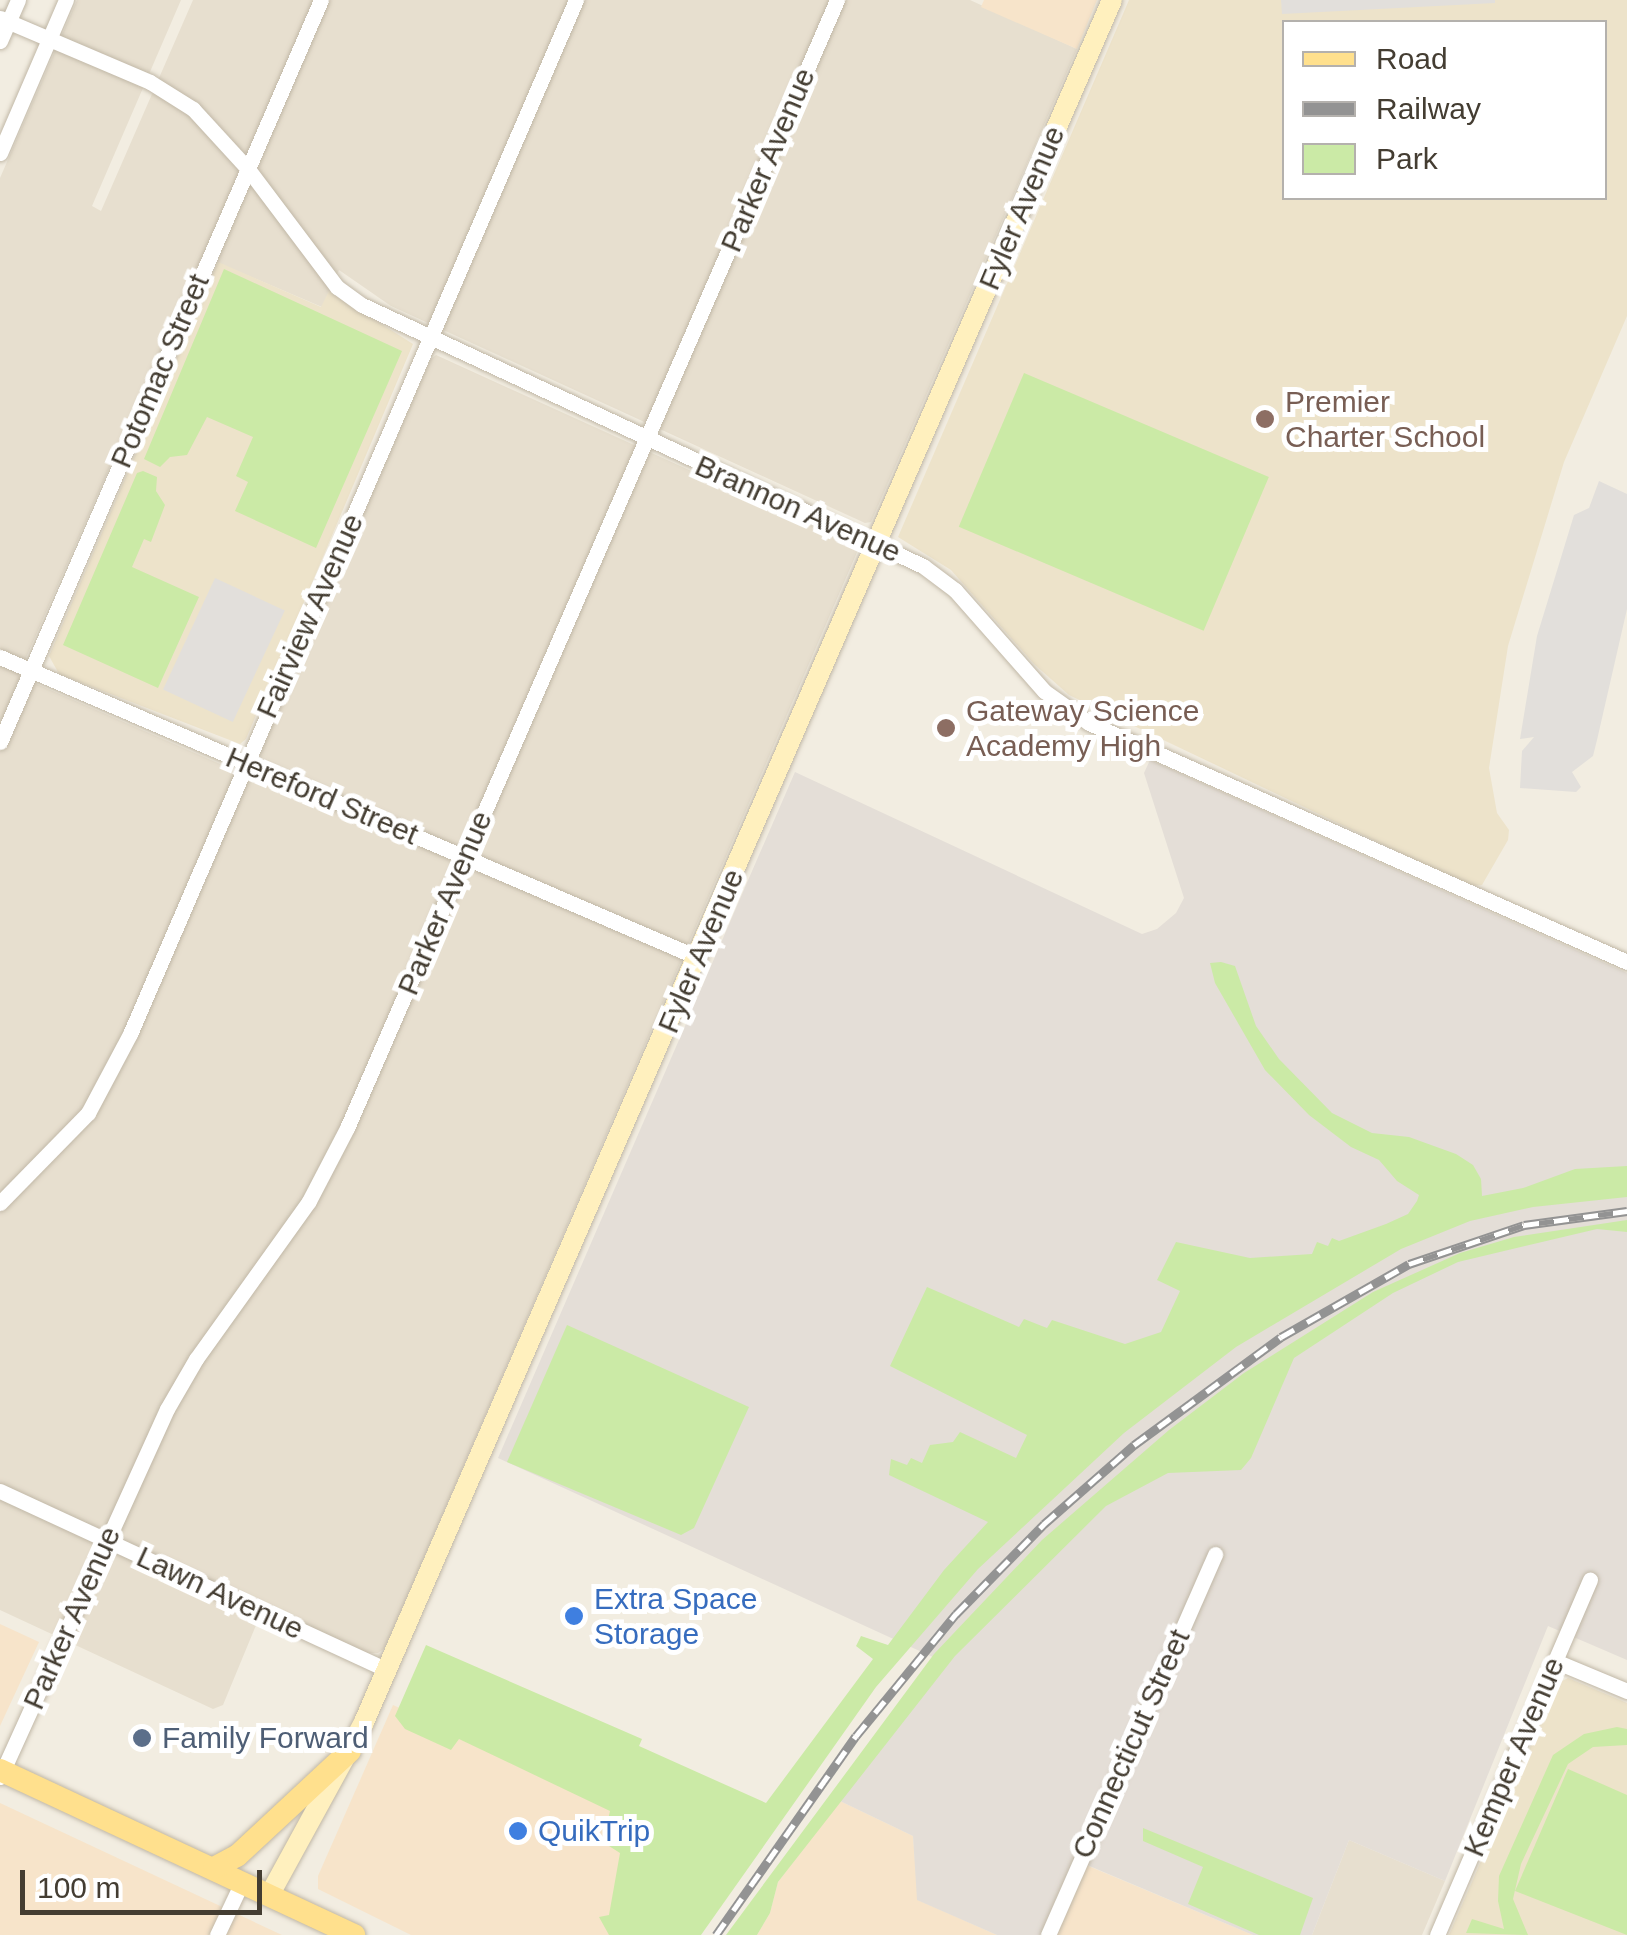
<!DOCTYPE html>
<style>
body{margin:0}
#map{position:relative;width:1627px;height:1935px;overflow:hidden;background:#f2ede1;font-family:Arial,sans-serif}
div>[style]{position:absolute}
.residential>*{inset:0;background:#e7dfcf}
.commercial>*{inset:0;background:#f7e4ca}
.industrial>*{inset:0;background:#e4ded7}
.education>*{inset:0;background:#ede3ca}
.green>*{inset:0;background:#cbeaa6;transform-origin:0 0}
.parking>*{inset:0;background:#e2dfdb;transform-origin:0 0}
.roads{filter:drop-shadow(0 0 2px #c1b8a7) drop-shadow(0 0 2px #c1b8a7)}
.street>*{height:15px;margin:-7.5px;padding:0 7.5px;transform-origin:7.5px;border-radius:7.5px;background:#fff}
.secondary>*{height:20px;margin:-10px;padding:0 10px;transform-origin:10px;border-radius:10px;background:#fff0be}
.primary>*{height:22px;margin:-11px;padding:0 11px;transform-origin:11px;border-radius:11px;background:#ffe08d}
.rail>*{height:9px;margin-top:-4.5px;transform-origin:0;background:repeating-linear-gradient(90deg,#fff 0 15px,#939393 0 30px);box-sizing:border-box;border-block:2px solid #939393}
.dots>*{width:28px;height:28px;translate:-50% -50%;box-sizing:border-box;border:5px solid #fff;border-radius:50%}
span{translate:-50% -50%;white-space:nowrap;text-align:center;line-height:1.15;-webkit-text-stroke:10px #fff;paint-order:stroke}
.street-label{font-size:30px;color:#443d32}
.education-label{font-size:30px;color:#785e54}
.left{translate:0 -50%;text-align:left}
.shop-label{font-size:30px;color:#366cbe}
.service-label{font-size:30px;color:#4e5e75}
.legend{position:absolute;left:1282px;top:20px;width:325px;height:180px;box-sizing:border-box;background:#fff;border:2px solid #b4b1ad;margin:0;padding:12px 18px;list-style:none;font-size:30px;color:#443d32}
.legend li{display:flex;align-items:center;gap:20px;height:50px}
.legend b{width:50px;border:2px solid #b4b1ad}
.scale{position:absolute;left:20px;top:1870px;width:242px;height:45px;box-sizing:border-box;border:5px solid #443d32;border-top:0;padding-left:12px;font-size:30px;line-height:35px;white-space:nowrap;color:#443d32;-webkit-text-stroke:8px #fff;paint-order:stroke}
</style>
<div id="map">
<div class="residential">
<i style="clip-path:polygon(77px 0,181px 0,92px 206px,101px 211px,193px 0,970px 0,1077px 49px,871px 522px,865px 523px,391px 306px,339px 270px,322px 307px,202px 256px,18px 676px,250px 777px,430px 360px,436px 355px,854px 545px,858px 550px,385px 1648px,378px 1653px,367px 1653px,264px 1606px,223px 1705px,213px 1709px,0 1610px,0 178px)"></i>
<i style="clip-path:polygon(1349px 1840px,1445px 1881px,1422px 1935px,1312px 1935px)"></i>
</div>
<div class="commercial">
<i style="clip-path:polygon(984px 0,1097px 0,1077px 49px,981px 7px)"></i>
<i style="clip-path:polygon(0 1624px,39px 1642px,0 1726px)"></i>
<i style="clip-path:polygon(393px 1705px,668px 1832px,621px 1935px,411px 1935px,318px 1889px,318px 1876px)"></i>
<i style="clip-path:polygon(840px 1801px,913px 1836px,918px 1900px,997px 1935px,757px 1935px,770px 1913px,778px 1882px)"></i>
<i style="clip-path:polygon(0 1803px,282px 1935px,0 1935px)"></i>
<i style="clip-path:polygon(1086px 1865px,1253px 1935px,1056px 1935px)"></i>
</div>
<div class="industrial">
<i style="clip-path:polygon(1150px 760px,1627px 973px,1627px 1660px,1548px 1626px,1445px 1881px,1349px 1840px,1312px 1935px,1253px 1935px,1087px 1865px,1056px 1935px,997px 1935px,917px 1900px,913px 1836px,840px 1801px,948px 1664px,498px 1458px,795px 772px,1142px 934px,1157px 929px,1176px 913px,1184px 898px,1144px 773px)"></i>
</div>
<div class="education">
<i style="clip-path:polygon(evenodd,1129px 0,1627px 0,1627px 316px,1564px 462px,1508px 646px,1489px 768px,1497px 813px,1509px 830px,1508px 840px,1482px 885px,1470px 886px,1069px 695px,1034px 664px,951px 570px,898px 537px,1129px 0,1284px 22px,1604px 22px,1604px 198px,1284px 198px,1284px 22px)"></i>
<i style="clip-path:polygon(218px 262px,321px 307px,329px 291px,413px 344px,246px 739px,240px 744px,59px 674px,49px 656px)"></i>
<i style="clip-path:polygon(1568px 1678px,1627px 1703px,1627px 1935px,1449px 1935px,1558px 1683px)"></i>
</div>
<div class="green">
<i style="clip-path:polygon(224px 269px,402px 351px,316px 548px,235px 511px,248px 482px,236px 476px,253px 437px,207px 417px,187px 455px,170px 457px,160px 467px,144px 459px)"></i>
<i style="left:1024px;top:373px;width:266px;height:167px;rotate:23deg"></i>
<i style="clip-path:polygon(143px 471px,157px 477px,156px 491px,165px 505px,151px 542px,144px 539px,132px 567px,199px 597px,158px 688px,63px 645px,137px 473px)"></i>
<i style="clip-path:polygon(1221px 962px,1235px 966px,1256px 1026px,1279px 1059px,1332px 1113px,1372px 1133px,1409px 1137px,1456px 1154px,1473px 1165px,1481px 1179px,1482px 1196px,1523px 1188px,1575px 1169px,1627px 1166px,1627px 1197px,1533px 1207px,1470px 1221px,1401px 1249px,1236px 1347px,1124px 1433px,978px 1569px,876px 1687px,701px 1935px,609px 1935px,599px 1917px,609px 1915px,620px 1853px,609px 1846px,612px 1840px,623px 1843px,626px 1836px,607px 1824px,610px 1811px,459px 1739px,451px 1750px,405px 1729px,395px 1716px,426px 1645px,642px 1739px,639px 1746px,766px 1803px,873px 1659px,856px 1646px,861px 1636px,888px 1645px,944px 1570px,988px 1522px,889px 1475px,891px 1459px,907px 1465px,911px 1458px,922px 1463px,930px 1445px,953px 1442px,960px 1432px,1016px 1458px,1027px 1435px,890px 1366px,927px 1287px,1019px 1327px,1024px 1319px,1047px 1328px,1052px 1320px,1125px 1344px,1161px 1332px,1180px 1291px,1157px 1280px,1176px 1242px,1250px 1258px,1312px 1254px,1317px 1242px,1328px 1246px,1332px 1238px,1339px 1241px,1386px 1224px,1408px 1214px,1417px 1201px,1419px 1195px,1397px 1181px,1379px 1160px,1351px 1147px,1309px 1115px,1265px 1070px,1215px 983px,1210px 963px)"></i>
<i style="clip-path:polygon(1627px 1220px,1627px 1232px,1597px 1229px,1458px 1262px,1393px 1293px,1294px 1358px,1251px 1458px,1241px 1470px,1168px 1473px,1106px 1506px,955px 1656px,778px 1882px,770px 1913px,757px 1935px,726px 1935px,934px 1654px,1042px 1540px,1169px 1430px,1244px 1373px,1373px 1292px,1460px 1253px,1514px 1237px)"></i>
<i style="clip-path:polygon(567px 1325px,749px 1407px,694px 1528px,681px 1535px,507px 1462px)"></i>
<i style="clip-path:polygon(1617px 1727px,1627px 1729px,1627px 1745px,1593px 1747px,1568px 1764px,1521px 1864px,1513px 1899px,1528px 1935px,1466px 1933px,1472px 1919px,1504px 1929px,1498px 1901px,1499px 1876px,1553px 1755px,1584px 1734px)"></i>
<i style="clip-path:polygon(1568px 1769px,1627px 1795px,1627px 1935px,1515px 1891px)"></i>
<i style="clip-path:polygon(1143px 1828px,1313px 1898px,1300px 1935px,1259px 1935px,1188px 1904px,1203px 1867px,1143px 1841px)"></i>
</div>
<div class="parking">
<i style="clip-path:polygon(1281px 0,1495px 0,1495px 3px,1282px 14px)"></i>
<i style="clip-path:polygon(1599px 481px,1627px 494px,1627px 609px,1597px 740px,1593px 756px,1572px 772px,1581px 787px,1576px 792px,1520px 788px,1522px 751px,1534px 737px,1520px 739px,1537px 636px,1574px 515px,1589px 508px)"></i>
<i style="left:215px;top:578px;width:77px;height:123px;rotate:25deg"></i>
</div>
<div class="roads">
<div class="street">
<i style="left:0;top:18px;width:163px;rotate:23.1deg"></i>
<i style="left:150px;top:82px;width:51px;rotate:32.1deg"></i>
<i style="left:193px;top:109px;width:81px;rotate:47.5deg"></i>
<i style="left:248px;top:169px;width:148px;rotate:53deg"></i>
<i style="left:337px;top:287px;width:31px;rotate:36deg"></i>
<i style="left:362px;top:305px;width:619px;rotate:24.95deg"></i>
<i style="left:923px;top:566px;width:40px;rotate:37deg"></i>
<i style="left:955px;top:590px;width:135px;rotate:48.6deg"></i>
<i style="left:1044px;top:691px;width:55px;rotate:35.4deg"></i>
<i style="left:1089px;top:723px;width:589px;rotate:23.95deg"></i>
<i style="left:0;top:41px;width:45px;rotate:-66.3deg"></i>
<i style="left:0;top:153px;width:167px;rotate:-66.7deg"></i>
<i style="left:0;top:657px;width:761px;rotate:23.3deg"></i>
<i style="left:0;top:742px;width:808px;rotate:-66.61deg"></i>
<i style="left:0;top:1203px;width:126px;rotate:-45.6deg"></i>
<i style="left:88px;top:1113px;width:89px;rotate:-62deg"></i>
<i style="left:130px;top:1034px;width:1126px;rotate:-66.67deg"></i>
<i style="left:0;top:1491px;width:426px;rotate:24.8deg"></i>
<i style="left:1555px;top:1661px;width:78px;rotate:22.6deg"></i>
<i style="left:0;top:1777px;width:404px;rotate:-65.6deg"></i>
<i style="left:167px;top:1409px;width:58px;rotate:-59.9deg"></i>
<i style="left:196px;top:1359px;width:194px;rotate:-54.4deg"></i>
<i style="left:309px;top:1201px;width:82px;rotate:-62.5deg"></i>
<i style="left:347px;top:1128px;width:1230px;rotate:-66.52deg"></i>
<i style="left:217px;top:1935px;width:59px;rotate:-64.7deg"></i>
<i style="left:1048px;top:1935px;width:416px;rotate:-66.3deg"></i>
<i style="left:1437px;top:1935px;width:387px;rotate:-66.7deg"></i>
</div>
<div class="secondary">
<i style="left:270px;top:1894px;width:196px;rotate:-61.3deg"></i>
<i style="left:364px;top:1722px;width:1877px;rotate:-66.52deg"></i>
</div>
<div class="primary">
<i style="left:0;top:1770px;width:391px;rotate:25deg"></i>
<i style="left:214px;top:1868px;width:26px;rotate:-28deg"></i>
<i style="left:237px;top:1856px;width:154px;rotate:-42.9deg"></i>
</div>
</div>
<div class="rail">
<i style="left:716px;top:1935px;width:243px;rotate:-54.9deg"></i>
<i style="left:856px;top:1736px;width:158px;rotate:-50.7deg"></i>
<i style="left:956px;top:1614px;width:126px;rotate:-45.6deg"></i>
<i style="left:1044px;top:1524px;width:120px;rotate:-41.3deg"></i>
<i style="left:1134px;top:1445px;width:182px;rotate:-36.3deg"></i>
<i style="left:1281px;top:1337px;width:147px;rotate:-29.7deg"></i>
<i style="left:1409px;top:1264px;width:121px;rotate:-18.7deg"></i>
<i style="left:1524px;top:1225px;width:104px;rotate:-7.7deg"></i>
</div>
<div class="dots">
<i style="left:1265px;top:419px;background:#8d6e63"></i>
<i style="left:946px;top:728px;background:#8d6e63"></i>
<i style="left:574px;top:1616px;background:#3f7fe0"></i>
<i style="left:142px;top:1738px;background:#5c6f8a"></i>
<i style="left:518px;top:1831px;background:#3f7fe0"></i>
</div>
<div class="street-label">
<span style="left:768px;top:160px;rotate:-67deg">Parker Avenue</span>
<span style="left:1022px;top:208px;rotate:-67deg">Fyler Avenue</span>
<span style="left:160px;top:371px;rotate:-67deg">Potomac Street</span>
<span style="left:798px;top:509px;rotate:24deg">Brannon Avenue</span>
<span style="left:310px;top:616px;rotate:-66deg">Fairview Avenue</span>
<span style="left:322px;top:796px;rotate:23deg">Hereford Street</span>
<span style="left:445px;top:903px;rotate:-67deg">Parker Avenue</span>
<span style="left:701px;top:951px;rotate:-67deg">Fyler Avenue</span>
<span style="left:220px;top:1593px;rotate:25deg">Lawn Avenue</span>
<span style="left:72px;top:1618px;rotate:-66deg">Parker Avenue</span>
<span style="left:1131px;top:1744px;rotate:-66deg">Connecticut Street</span>
<span style="left:1514px;top:1757px;rotate:-67deg">Kemper Avenue</span>
</div>
<div class="education-label">
<span class="left" style="left:1285px;top:419px">Premier<br>Charter School</span>
<span class="left" style="left:966px;top:728px">Gateway Science<br>Academy High</span>
</div>
<div class="shop-label">
<span class="left" style="left:594px;top:1616px">Extra Space<br>Storage</span>
<span class="left" style="left:538px;top:1831px">QuikTrip</span>
</div>
<div class="service-label">
<span class="left" style="left:162px;top:1738px">Family Forward</span>
</div>
<ul class="legend">
<li><b style="height:12px;background:#ffe08d"></b>Road</li>
<li><b style="height:12px;background:#939393"></b>Railway</li>
<li><b style="height:28px;background:#cbeaa6"></b>Park</li>
</ul>
<div class="scale">100 m</div>
</div>
